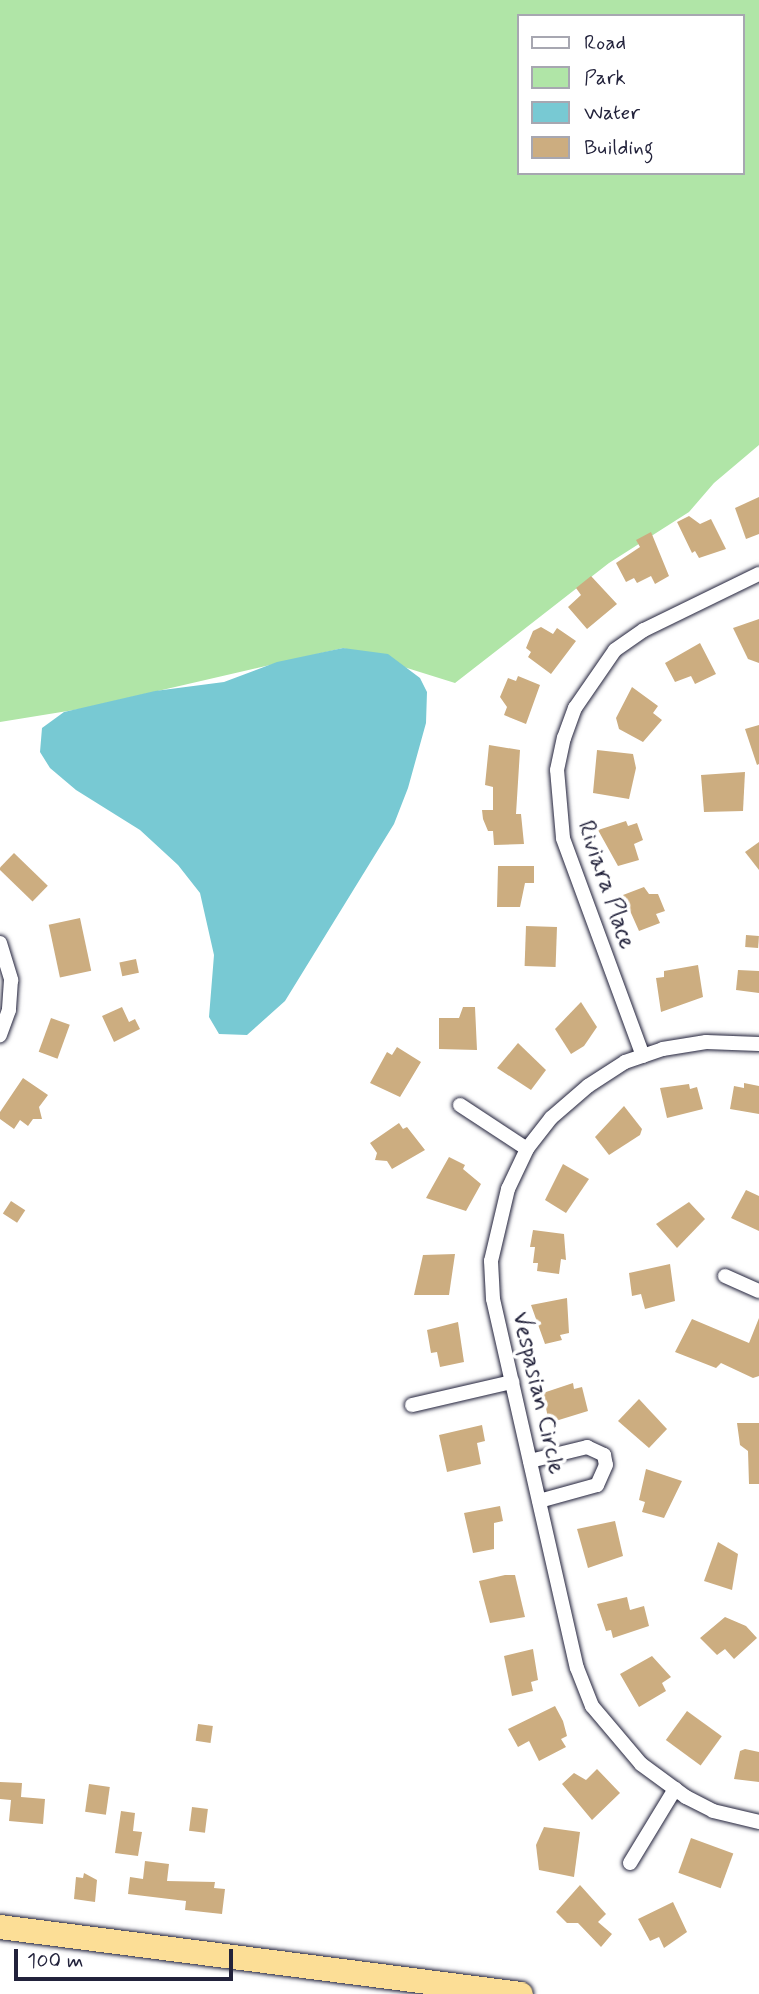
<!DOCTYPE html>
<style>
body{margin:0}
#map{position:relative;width:759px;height:1994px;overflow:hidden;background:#fff;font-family:Mynerve,sans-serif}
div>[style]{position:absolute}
.green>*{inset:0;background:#b0e5a7}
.water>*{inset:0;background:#78c9d3}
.building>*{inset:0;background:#ccad80;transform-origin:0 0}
.roads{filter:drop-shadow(0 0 2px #22223b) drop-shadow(0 0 2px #22223b)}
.street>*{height:14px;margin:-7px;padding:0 7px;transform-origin:7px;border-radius:7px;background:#fff}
.highway>*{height:24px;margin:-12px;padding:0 12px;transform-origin:12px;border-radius:12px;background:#fcde96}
span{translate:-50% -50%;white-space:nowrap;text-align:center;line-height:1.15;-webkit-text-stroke:7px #fff;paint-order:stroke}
.street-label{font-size:24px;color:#22223b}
.legend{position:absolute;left:517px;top:14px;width:228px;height:161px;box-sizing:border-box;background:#fff;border:2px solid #a7a7b1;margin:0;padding:9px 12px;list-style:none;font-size:21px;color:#22223b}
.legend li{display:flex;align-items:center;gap:14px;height:35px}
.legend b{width:35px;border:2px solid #a7a7b1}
.scale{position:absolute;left:14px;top:1949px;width:219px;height:32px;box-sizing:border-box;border:4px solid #22223b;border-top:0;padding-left:9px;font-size:21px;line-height:24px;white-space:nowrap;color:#22223b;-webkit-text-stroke:5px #fff;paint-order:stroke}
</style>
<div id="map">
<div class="green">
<i style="clip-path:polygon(evenodd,0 0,759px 0,759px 445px,714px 483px,689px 512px,609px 563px,455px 683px,343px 648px,80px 709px,0 722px,0 0,519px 16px,743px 16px,743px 173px,519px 173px,519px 16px)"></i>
</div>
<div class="water">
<i style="clip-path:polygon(343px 648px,388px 654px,420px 678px,427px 692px,426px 723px,408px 788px,394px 824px,285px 1001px,247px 1035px,219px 1034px,209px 1017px,214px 955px,200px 893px,178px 865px,140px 830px,76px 790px,50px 768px,40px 752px,42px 728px,64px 712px,155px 691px,224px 682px,277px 662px)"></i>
</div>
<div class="building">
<i style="clip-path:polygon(759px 497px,759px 534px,746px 539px,735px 508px)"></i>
<i style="clip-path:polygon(689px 516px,700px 524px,711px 519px,726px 549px,699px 558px,695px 551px,692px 553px,677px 522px)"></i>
<i style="clip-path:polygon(651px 532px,669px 576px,655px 584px,651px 576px,637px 583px,634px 578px,626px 582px,616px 563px,640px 547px,636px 540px)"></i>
<i style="clip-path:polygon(591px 576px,617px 604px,587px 629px,568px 607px,581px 595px,576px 588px)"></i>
<i style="clip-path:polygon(759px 619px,759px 663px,748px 659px,733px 628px)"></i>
<i style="clip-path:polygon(541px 627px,553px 634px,557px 628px,576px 641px,551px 674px,528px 657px,531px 652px,526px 648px,533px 631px)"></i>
<i style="clip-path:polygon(700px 643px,716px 674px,695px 684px,691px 676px,675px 682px,665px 663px)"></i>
<i style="clip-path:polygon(518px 676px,540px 685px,526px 724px,504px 715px,507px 707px,500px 697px,508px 678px,516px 681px)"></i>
<i style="clip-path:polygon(632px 687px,658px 706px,653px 713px,662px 720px,643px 742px,619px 729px,616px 718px)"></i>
<i style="clip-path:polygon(759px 725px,759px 764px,757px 765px,745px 729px)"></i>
<i style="clip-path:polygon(489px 745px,520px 750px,516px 814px,521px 814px,524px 844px,494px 845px,493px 831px,488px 831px,483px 819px,482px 810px,493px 810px,493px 787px,485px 785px)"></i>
<i style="clip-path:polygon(597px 750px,633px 754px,636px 768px,629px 799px,593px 793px)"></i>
<i style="clip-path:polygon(745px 772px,743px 811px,704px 812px,701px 775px)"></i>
<i style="clip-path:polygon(626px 821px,628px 826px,637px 823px,643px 840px,634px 844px,639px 860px,618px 866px,598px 830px)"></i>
<i style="clip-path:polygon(759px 842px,759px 870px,745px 852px)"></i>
<i style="left:14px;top:853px;width:47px;height:22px;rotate:44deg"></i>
<i style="clip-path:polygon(498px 866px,534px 866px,534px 883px,525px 883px,520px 907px,497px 907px)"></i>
<i style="clip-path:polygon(644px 887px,649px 894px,658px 894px,665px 911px,656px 914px,660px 923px,639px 931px,623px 895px)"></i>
<i style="left:80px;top:918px;width:54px;height:32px;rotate:78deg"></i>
<i style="left:526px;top:926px;width:31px;height:40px;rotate:2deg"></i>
<i style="left:746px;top:935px;width:13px;height:12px;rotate:4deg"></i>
<i style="left:136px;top:959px;width:14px;height:17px;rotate:78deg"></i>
<i style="clip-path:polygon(698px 965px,703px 997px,661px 1012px,656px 978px,664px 977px,664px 971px)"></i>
<i style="clip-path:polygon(738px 970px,759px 971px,759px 993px,736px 990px)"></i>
<i style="clip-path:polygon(581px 1002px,597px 1027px,584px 1046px,571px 1054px,555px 1029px)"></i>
<i style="clip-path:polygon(122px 1007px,129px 1022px,135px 1019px,140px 1029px,114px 1042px,102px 1016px)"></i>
<i style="clip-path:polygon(463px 1007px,475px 1007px,477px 1050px,439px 1049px,439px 1018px,459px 1018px)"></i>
<i style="left:51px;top:1018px;width:20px;height:36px;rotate:20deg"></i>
<i style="clip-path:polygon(518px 1043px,546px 1070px,531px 1090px,497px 1068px)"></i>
<i style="clip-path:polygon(397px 1047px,421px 1062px,400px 1097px,370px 1083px,387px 1052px,392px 1055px)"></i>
<i style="clip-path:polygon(23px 1078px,48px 1095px,39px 1107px,42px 1119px,33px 1119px,28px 1126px,20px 1120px,14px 1129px,0 1119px,0 1112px)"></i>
<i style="clip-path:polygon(744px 1083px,759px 1086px,759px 1114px,730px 1109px,734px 1086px,744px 1088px)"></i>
<i style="clip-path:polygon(689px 1084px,690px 1089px,697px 1087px,703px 1109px,667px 1118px,660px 1088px)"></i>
<i style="clip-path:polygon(624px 1106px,642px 1129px,640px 1135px,609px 1155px,595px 1137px)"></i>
<i style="clip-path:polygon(399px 1123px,403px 1129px,407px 1127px,425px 1150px,392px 1169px,387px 1161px,375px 1160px,377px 1153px,370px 1143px)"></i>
<i style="clip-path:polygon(449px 1157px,465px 1165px,463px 1169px,481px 1184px,466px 1211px,426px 1198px)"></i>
<i style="clip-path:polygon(563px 1164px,589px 1179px,566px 1213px,545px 1200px)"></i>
<i style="clip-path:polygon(746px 1190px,759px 1196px,759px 1231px,731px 1218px)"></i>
<i style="left:11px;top:1201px;width:17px;height:15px;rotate:33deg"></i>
<i style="clip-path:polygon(689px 1202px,705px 1219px,677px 1248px,656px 1224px)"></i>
<i style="clip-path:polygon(533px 1230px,564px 1234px,566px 1260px,561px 1259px,559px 1274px,537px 1271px,538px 1263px,533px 1263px,535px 1247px,530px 1247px)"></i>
<i style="clip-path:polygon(455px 1254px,449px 1295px,414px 1295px,423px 1255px)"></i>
<i style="clip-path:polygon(670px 1264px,675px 1301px,645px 1309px,641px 1294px,632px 1296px,629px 1273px)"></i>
<i style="clip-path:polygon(567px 1298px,569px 1333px,560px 1335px,562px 1340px,545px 1344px,531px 1305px)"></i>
<i style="clip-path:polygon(759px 1318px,759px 1376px,753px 1378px,721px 1363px,716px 1368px,675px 1352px,692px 1319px,749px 1343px)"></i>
<i style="clip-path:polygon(458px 1322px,464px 1362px,440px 1367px,437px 1352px,431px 1353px,427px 1330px)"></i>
<i style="clip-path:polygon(573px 1383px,574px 1389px,582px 1387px,588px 1411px,549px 1423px,543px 1393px)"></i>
<i style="clip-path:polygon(639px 1399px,667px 1429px,649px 1448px,618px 1421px)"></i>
<i style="clip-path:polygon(737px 1423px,759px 1423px,759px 1484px,749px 1484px,748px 1451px,740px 1445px)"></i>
<i style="clip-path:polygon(482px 1425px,485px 1441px,477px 1443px,481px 1464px,447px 1472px,439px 1435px)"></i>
<i style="clip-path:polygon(646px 1469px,682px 1481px,664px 1518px,642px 1512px,645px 1502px,639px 1500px)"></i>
<i style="clip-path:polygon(500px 1506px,503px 1521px,494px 1523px,494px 1549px,473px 1553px,464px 1513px)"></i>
<i style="clip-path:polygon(615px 1521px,623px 1556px,588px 1568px,577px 1529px)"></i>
<i style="clip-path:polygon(718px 1542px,738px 1554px,732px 1590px,704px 1581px)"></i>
<i style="clip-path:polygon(505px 1575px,515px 1575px,525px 1617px,490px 1623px,479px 1581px)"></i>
<i style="clip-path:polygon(627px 1597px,630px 1610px,644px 1606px,649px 1626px,613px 1638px,611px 1630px,606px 1631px,597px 1604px)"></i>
<i style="clip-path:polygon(725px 1617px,746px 1626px,757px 1638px,734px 1659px,725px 1649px,717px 1655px,700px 1638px)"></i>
<i style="clip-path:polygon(533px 1649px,538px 1680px,531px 1682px,533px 1691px,512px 1696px,504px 1656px)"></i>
<i style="clip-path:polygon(652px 1656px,671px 1677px,662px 1683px,666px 1691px,639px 1707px,620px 1674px)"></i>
<i style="clip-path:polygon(555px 1706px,563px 1721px,567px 1736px,561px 1739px,566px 1747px,539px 1761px,529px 1741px,518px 1747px,508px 1729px)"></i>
<i style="left:687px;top:1711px;width:43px;height:36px;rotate:36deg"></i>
<i style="left:198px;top:1724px;width:15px;height:17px;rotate:8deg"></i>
<i style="clip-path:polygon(745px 1749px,759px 1752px,759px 1782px,734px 1779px,740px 1751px)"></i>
<i style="clip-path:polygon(597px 1769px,620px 1793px,592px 1820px,562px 1784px,574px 1773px,586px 1780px)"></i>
<i style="clip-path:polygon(0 1782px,22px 1783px,21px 1797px,45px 1799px,43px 1824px,9px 1821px,11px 1800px,0 1799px)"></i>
<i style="left:89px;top:1784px;width:21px;height:28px;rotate:8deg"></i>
<i style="left:192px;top:1807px;width:16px;height:24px;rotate:7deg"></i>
<i style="clip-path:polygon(121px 1811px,135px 1813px,133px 1831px,142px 1832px,138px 1856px,115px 1853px)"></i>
<i style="clip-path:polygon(544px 1827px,580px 1832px,574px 1877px,539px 1870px,536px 1845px)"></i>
<i style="left:691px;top:1838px;width:45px;height:37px;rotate:20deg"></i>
<i style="clip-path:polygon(145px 1861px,169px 1864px,167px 1881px,215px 1882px,214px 1888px,225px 1889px,222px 1914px,185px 1910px,186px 1901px,128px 1894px,130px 1877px,143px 1879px)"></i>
<i style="clip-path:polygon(84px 1873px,97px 1880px,95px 1902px,74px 1899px,76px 1877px,83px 1878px)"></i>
<i style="clip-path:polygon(580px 1885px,606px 1914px,598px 1922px,612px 1934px,601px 1947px,578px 1923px,567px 1923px,556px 1912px)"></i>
<i style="clip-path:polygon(673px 1902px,687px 1932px,664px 1948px,659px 1937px,650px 1941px,638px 1919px)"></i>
</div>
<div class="roads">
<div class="street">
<i style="left:0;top:943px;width:39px;rotate:73deg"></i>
<i style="left:11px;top:980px;width:30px;rotate:94deg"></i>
<i style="left:9px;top:1010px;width:27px;rotate:110deg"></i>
<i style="left:759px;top:1044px;width:53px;rotate:-177.8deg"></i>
<i style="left:706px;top:1042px;width:44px;rotate:170.8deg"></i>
<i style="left:663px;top:1049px;width:40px;rotate:161.1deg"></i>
<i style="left:625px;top:1062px;width:44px;rotate:147deg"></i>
<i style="left:588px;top:1086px;width:49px;rotate:139.1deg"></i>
<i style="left:551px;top:1118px;width:39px;rotate:128deg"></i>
<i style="left:527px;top:1149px;width:44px;rotate:115.4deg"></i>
<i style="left:508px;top:1189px;width:74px;rotate:103.3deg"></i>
<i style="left:491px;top:1261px;width:38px;rotate:87deg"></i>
<i style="left:493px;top:1299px;width:378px;rotate:77.2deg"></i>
<i style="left:577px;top:1668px;width:41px;rotate:68.5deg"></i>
<i style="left:592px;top:1706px;width:76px;rotate:49.8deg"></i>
<i style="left:641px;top:1764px;width:56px;rotate:36.3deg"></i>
<i style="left:686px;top:1797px;width:30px;rotate:27deg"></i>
<i style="left:713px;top:1811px;width:47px;rotate:13.4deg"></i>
<i style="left:643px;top:1056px;width:232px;rotate:-110.2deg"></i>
<i style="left:563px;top:838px;width:68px;rotate:-95deg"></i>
<i style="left:557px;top:770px;width:33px;rotate:-78deg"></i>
<i style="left:564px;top:738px;width:32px;rotate:-70deg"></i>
<i style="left:575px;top:708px;width:70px;rotate:-55.4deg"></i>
<i style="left:615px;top:650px;width:35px;rotate:-35deg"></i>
<i style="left:644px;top:630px;width:128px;rotate:-26deg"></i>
<i style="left:460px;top:1105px;width:80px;rotate:33.3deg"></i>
<i style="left:725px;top:1276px;width:37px;rotate:24deg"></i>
<i style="left:412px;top:1405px;width:103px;rotate:-13deg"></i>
<i style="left:530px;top:1461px;width:59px;rotate:-13.8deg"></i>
<i style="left:587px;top:1447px;width:19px;rotate:25deg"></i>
<i style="left:604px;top:1455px;width:10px;rotate:79deg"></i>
<i style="left:606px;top:1465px;width:22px;rotate:114deg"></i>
<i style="left:597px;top:1485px;width:60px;rotate:164.6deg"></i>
<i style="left:630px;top:1863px;width:87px;rotate:-58.7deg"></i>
</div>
<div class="highway">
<i style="left:0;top:1927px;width:525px;rotate:7.33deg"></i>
</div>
</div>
<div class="street-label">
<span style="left:606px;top:885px;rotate:71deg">Riviara Place</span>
<span style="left:538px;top:1393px;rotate:77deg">Vespasian Circle</span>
</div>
<ul class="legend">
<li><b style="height:9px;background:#fff"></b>Road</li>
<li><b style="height:19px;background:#b0e5a7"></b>Park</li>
<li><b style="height:19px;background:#78c9d3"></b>Water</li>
<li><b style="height:19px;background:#ccad80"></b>Building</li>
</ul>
<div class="scale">100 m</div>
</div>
